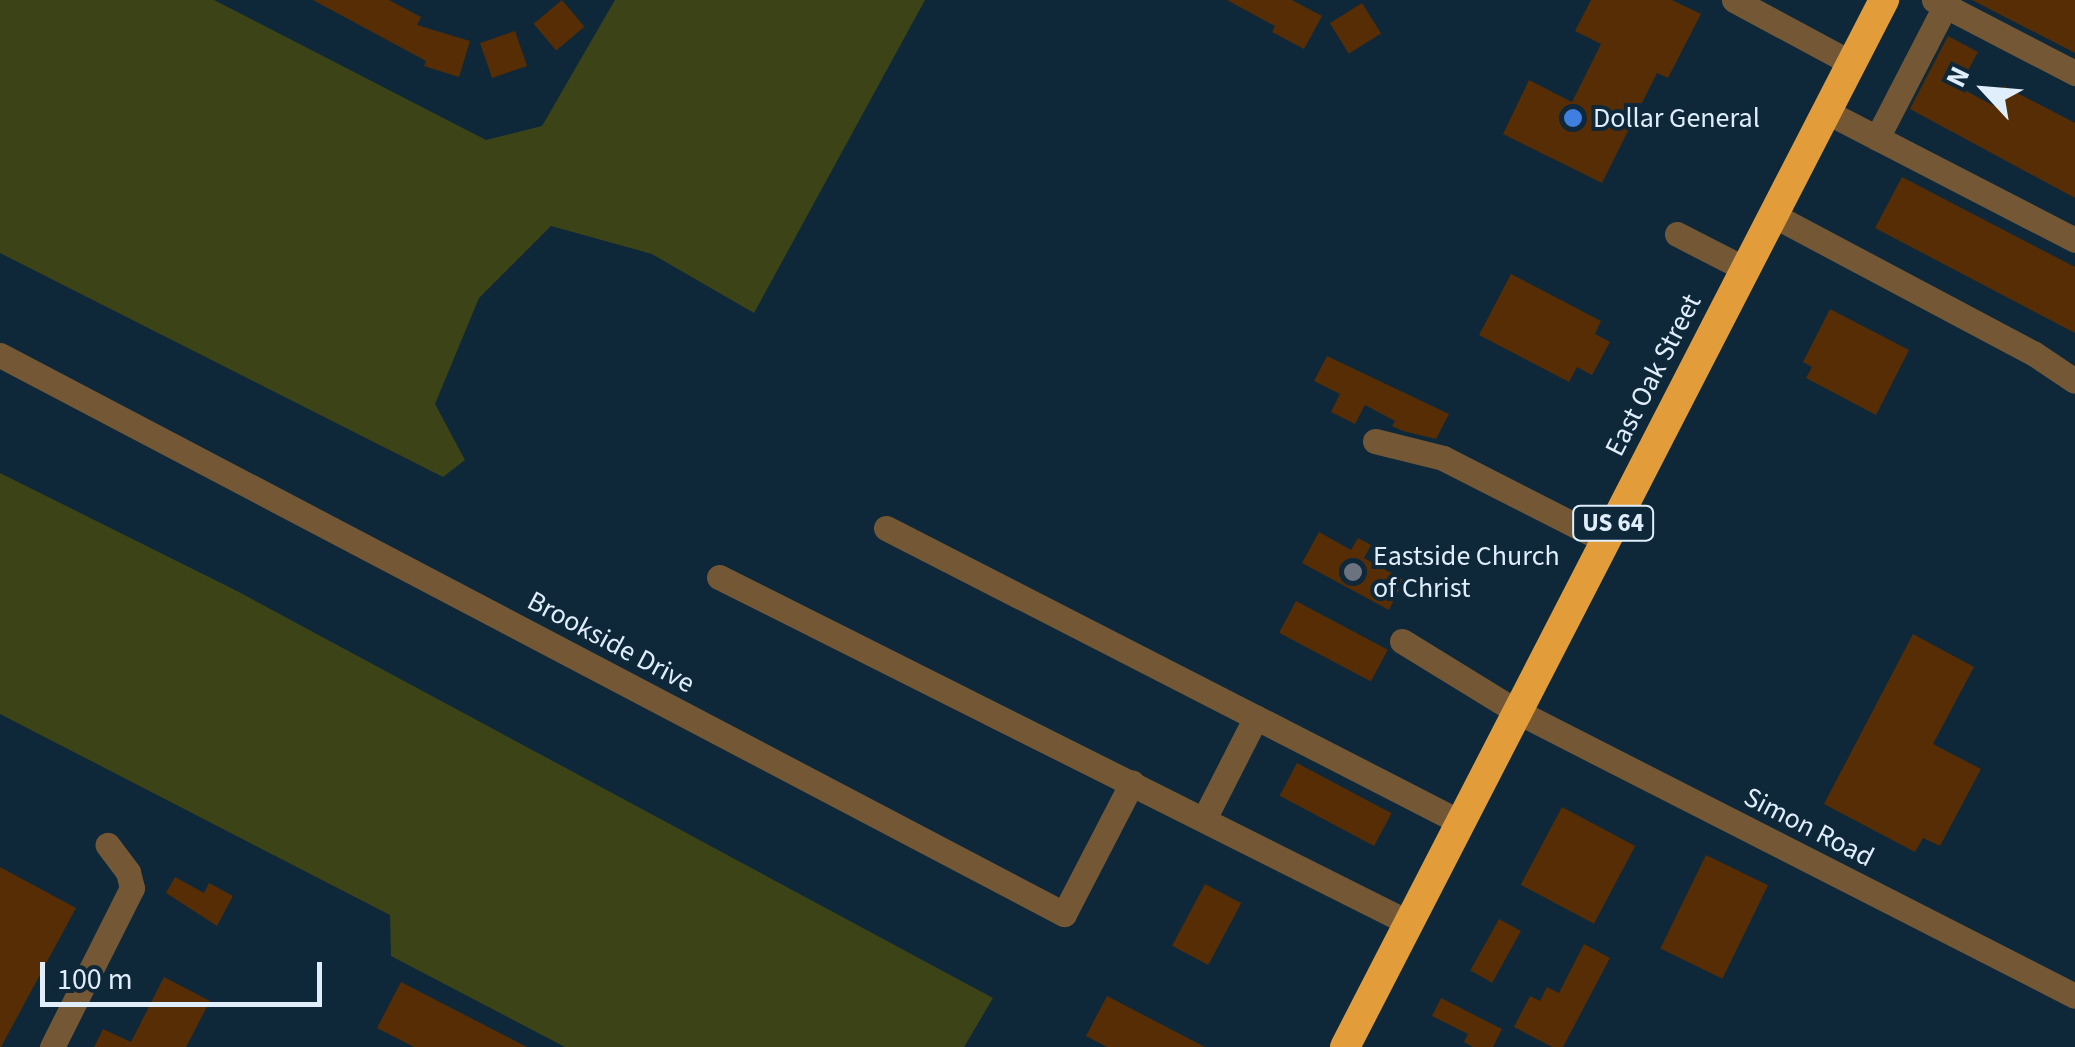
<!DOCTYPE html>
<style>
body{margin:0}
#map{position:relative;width:2075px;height:1047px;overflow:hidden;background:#0e2839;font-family:"Source Sans 3",sans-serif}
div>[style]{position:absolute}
.green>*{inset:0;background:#3c4316}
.building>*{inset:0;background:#562d05;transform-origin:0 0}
.minor>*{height:25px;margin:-12.5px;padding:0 12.5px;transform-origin:12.5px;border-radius:12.5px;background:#745835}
.highway>*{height:30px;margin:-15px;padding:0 15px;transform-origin:15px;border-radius:15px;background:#e29d3a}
.dots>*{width:28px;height:28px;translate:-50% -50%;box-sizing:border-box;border:5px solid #0e2839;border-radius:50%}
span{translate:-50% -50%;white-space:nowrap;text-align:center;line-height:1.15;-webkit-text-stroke:8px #0e2839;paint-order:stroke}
.shield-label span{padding:2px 8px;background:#0e2839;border:2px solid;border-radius:8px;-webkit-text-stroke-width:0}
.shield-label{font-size:25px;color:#dfeefa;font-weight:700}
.poi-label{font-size:28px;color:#dfeefa}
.left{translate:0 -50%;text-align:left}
.street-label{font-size:28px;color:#dfeefa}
.north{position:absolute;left:1935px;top:40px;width:100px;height:100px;-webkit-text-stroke:8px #0e2839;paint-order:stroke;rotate:296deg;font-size:28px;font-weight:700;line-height:40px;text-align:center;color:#dfeefa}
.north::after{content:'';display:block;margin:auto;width:35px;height:45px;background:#dfeefa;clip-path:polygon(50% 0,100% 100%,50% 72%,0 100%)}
.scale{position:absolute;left:40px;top:962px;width:282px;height:45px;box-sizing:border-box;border:5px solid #dfeefa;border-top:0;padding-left:12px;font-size:30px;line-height:35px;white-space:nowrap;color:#dfeefa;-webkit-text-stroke:8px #0e2839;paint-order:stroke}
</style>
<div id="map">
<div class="green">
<i style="clip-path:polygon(0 0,214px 0,486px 140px,542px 126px,615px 0,925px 0,754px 313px,652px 254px,551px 226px,479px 298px,435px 404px,465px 460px,443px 477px,0 253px)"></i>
<i style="clip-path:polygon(0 473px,237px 591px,993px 998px,964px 1047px,565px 1047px,391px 956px,390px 915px,0 714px)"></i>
</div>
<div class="building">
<i style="clip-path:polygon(313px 0,389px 0,421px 17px,417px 25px,470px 41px,459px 77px,424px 66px,426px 61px)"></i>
<i style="left:562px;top:0;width:35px;height:37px;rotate:50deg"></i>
<i style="clip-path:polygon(1227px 0,1292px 0,1322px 16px,1304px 49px,1272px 32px,1275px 26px)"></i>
<i style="clip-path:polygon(1591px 0,1672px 0,1701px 14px,1668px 78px,1657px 73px,1602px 183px,1503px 134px,1529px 80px,1572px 102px,1601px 44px,1575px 31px)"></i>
<i style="clip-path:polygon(1972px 0,2075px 0,2075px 53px)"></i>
<i style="left:1362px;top:3px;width:36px;height:38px;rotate:58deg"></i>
<i style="left:515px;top:31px;width:37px;height:37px;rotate:71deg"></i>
<i style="clip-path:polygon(1948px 36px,1978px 52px,1959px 87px,1994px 106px,2004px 86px,2075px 123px,2075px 198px,1910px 109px)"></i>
<i style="clip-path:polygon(1902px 177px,2075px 267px,2075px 333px,1875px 228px)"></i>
<i style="clip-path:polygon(1511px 274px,1601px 321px,1595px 334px,1610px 342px,1592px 375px,1577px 367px,1569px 382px,1479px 335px)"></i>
<i style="clip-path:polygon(1830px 309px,1909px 350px,1876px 415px,1806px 378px,1812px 367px,1803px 362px)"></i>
<i style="clip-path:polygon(1327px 356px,1449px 414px,1436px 439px,1403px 431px,1392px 426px,1395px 421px,1365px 405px,1355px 424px,1331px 412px,1340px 394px,1314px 381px)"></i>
<i style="clip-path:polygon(1319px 532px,1351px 550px,1358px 538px,1371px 545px,1364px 558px,1404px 580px,1389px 610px,1302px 563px)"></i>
<i style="left:1296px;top:601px;width:104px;height:36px;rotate:28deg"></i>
<i style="clip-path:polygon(1913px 634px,1974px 667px,1933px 744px,1981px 769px,1940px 846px,1923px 838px,1915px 852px,1824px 804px)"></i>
<i style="left:1297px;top:763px;width:107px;height:37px;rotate:28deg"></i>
<i style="left:1562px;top:807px;width:83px;height:88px;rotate:28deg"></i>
<i style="left:1706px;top:855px;width:69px;height:104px;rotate:26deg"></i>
<i style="clip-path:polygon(0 867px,76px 908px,1px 1047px,0 1047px)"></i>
<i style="clip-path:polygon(175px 877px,204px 893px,209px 883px,233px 896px,217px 926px,166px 893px)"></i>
<i style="left:1205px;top:884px;width:41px;height:70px;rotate:28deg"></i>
<i style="left:1499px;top:919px;width:25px;height:59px;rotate:29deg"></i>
<i style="clip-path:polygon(1584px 944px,1610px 958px,1563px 1047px,1552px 1047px,1514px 1027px,1530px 996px,1540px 1001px,1547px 987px,1559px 993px)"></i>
<i style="clip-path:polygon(164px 977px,210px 1001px,186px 1047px,94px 1047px,103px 1029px,131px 1042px)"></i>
<i style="clip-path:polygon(401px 982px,527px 1047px,414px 1047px,377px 1028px)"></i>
<i style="clip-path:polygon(1107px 996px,1205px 1047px,1107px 1047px,1086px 1036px)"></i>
<i style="clip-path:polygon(1441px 998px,1502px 1029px,1493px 1047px,1473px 1047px,1464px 1042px,1468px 1034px,1432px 1016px)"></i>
</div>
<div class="minor">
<i style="left:1734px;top:0;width:133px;rotate:28.3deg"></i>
<i style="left:1934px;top:0;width:159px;rotate:27.4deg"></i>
<i style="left:1827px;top:112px;width:279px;rotate:27.3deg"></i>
<i style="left:1877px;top:138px;width:148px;rotate:-62.7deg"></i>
<i style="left:1773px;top:215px;width:294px;rotate:28deg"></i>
<i style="left:2033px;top:353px;width:50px;rotate:33.7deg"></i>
<i style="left:1677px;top:234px;width:76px;rotate:27.2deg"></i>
<i style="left:0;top:355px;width:1202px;rotate:27.72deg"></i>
<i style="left:1064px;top:914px;width:148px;rotate:-62.6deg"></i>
<i style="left:1375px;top:441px;width:70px;rotate:14deg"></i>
<i style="left:1443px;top:458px;width:181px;rotate:27deg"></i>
<i style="left:886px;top:528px;width:645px;rotate:27.12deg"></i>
<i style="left:719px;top:577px;width:772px;rotate:26.63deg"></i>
<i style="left:1402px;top:641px;width:134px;rotate:31.6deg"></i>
<i style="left:1516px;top:711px;width:627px;rotate:27.01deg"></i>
<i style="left:1204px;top:819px;width:114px;rotate:-63deg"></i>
<i style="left:52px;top:1047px;width:178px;rotate:-63.3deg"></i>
<i style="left:132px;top:888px;width:16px;rotate:-104deg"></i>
<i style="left:128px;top:872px;width:34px;rotate:-127deg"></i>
</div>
<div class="highway">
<i style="left:1345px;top:1047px;width:1178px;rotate:-62.76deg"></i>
</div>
<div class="dots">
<i style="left:1573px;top:118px;background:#3f7fe0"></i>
<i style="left:1353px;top:572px;background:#6b7280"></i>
</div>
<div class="shield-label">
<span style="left:1613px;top:523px">US 64</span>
</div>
<div class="poi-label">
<span class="left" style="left:1593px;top:118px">Dollar General</span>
<span class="left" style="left:1373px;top:572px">Eastside Church<br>of Christ</span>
</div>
<div class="street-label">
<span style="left:1653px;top:375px;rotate:-63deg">East Oak Street</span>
<span style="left:611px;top:642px;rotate:28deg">Brookside Drive</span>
<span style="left:1809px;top:827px;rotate:27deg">Simon Road</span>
</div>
<div class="north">N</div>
<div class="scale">100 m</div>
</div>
